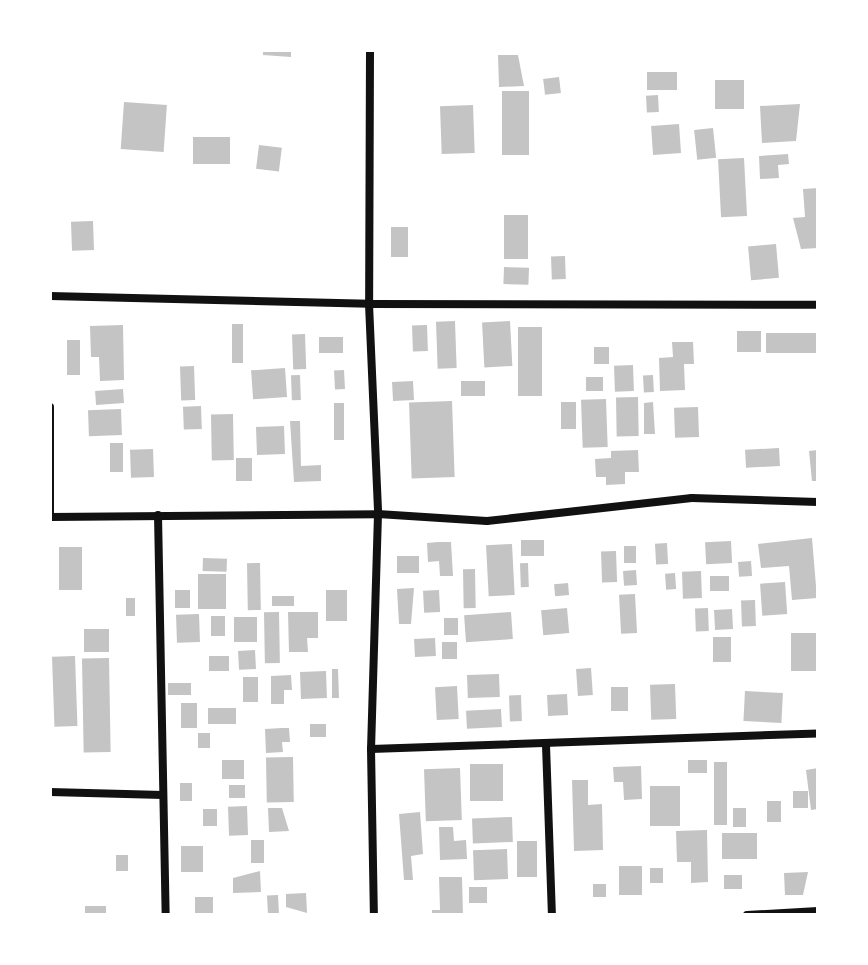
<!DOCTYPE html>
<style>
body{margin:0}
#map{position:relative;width:868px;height:965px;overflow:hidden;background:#fff;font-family:Lato,sans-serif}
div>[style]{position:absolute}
.building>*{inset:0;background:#c4c4c4;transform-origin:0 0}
.minor>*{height:8px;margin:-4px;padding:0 4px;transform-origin:4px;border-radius:4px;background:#111}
span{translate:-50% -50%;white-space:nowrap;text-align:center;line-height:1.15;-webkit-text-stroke:6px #fff;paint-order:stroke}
.frame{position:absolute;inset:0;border:52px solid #fff;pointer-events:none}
</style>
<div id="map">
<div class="building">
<i style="clip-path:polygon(263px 50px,291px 50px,291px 57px,263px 55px)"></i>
<i style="clip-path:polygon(498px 55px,518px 55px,524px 86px,499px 87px)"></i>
<i style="left:647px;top:72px;width:30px;height:18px"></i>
<i style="left:559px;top:77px;width:16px;height:16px;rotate:83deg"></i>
<i style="left:715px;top:80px;width:29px;height:29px"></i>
<i style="left:502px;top:91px;width:27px;height:64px"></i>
<i style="left:658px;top:95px;width:17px;height:12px;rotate:87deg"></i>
<i style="left:124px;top:102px;width:43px;height:47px;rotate:4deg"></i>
<i style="clip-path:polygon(800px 104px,796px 141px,762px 143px,760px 106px)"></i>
<i style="left:473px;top:105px;width:48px;height:33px;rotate:88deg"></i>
<i style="left:679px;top:124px;width:29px;height:28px;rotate:86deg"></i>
<i style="left:713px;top:128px;width:30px;height:19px;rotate:84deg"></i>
<i style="left:193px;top:137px;width:37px;height:27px"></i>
<i style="left:259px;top:145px;width:23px;height:24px;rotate:7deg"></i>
<i style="clip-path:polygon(788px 154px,789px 164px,778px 165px,779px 178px,760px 179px,759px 156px)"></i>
<i style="left:744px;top:158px;width:58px;height:26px;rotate:87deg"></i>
<i style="clip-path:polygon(818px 188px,818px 248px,801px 249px,793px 218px,805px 217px,803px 189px)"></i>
<i style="left:504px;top:215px;width:24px;height:44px"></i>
<i style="left:93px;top:221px;width:29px;height:22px;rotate:88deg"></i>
<i style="left:391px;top:227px;width:17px;height:30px"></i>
<i style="left:776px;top:244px;width:34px;height:28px;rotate:85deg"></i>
<i style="left:565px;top:256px;width:23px;height:14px;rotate:88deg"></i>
<i style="left:504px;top:267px;width:25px;height:17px;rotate:2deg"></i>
<i style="left:455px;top:321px;width:47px;height:19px;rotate:88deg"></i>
<i style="left:510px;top:321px;width:45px;height:28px;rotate:87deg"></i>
<i style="left:232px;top:324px;width:11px;height:39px"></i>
<i style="clip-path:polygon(123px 325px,124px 380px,100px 381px,99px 357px,91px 357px,90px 326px)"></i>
<i style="left:427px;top:325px;width:26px;height:15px;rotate:88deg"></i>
<i style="left:518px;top:327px;width:24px;height:69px"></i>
<i style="left:737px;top:331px;width:24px;height:21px"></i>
<i style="left:818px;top:333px;width:20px;height:52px;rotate:90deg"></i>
<i style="left:305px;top:334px;width:35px;height:13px;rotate:88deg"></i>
<i style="left:319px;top:337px;width:24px;height:16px"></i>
<i style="left:67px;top:340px;width:13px;height:35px"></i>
<i style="clip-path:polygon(672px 342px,693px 342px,694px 364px,684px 364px,685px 390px,660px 391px,659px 358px,673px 357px)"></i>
<i style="left:594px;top:347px;width:15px;height:17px"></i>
<i style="left:633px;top:365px;width:26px;height:19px;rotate:88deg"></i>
<i style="left:194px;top:366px;width:34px;height:14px;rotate:88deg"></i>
<i style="left:285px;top:368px;width:29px;height:34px;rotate:86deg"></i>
<i style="left:344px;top:370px;width:19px;height:10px;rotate:87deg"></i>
<i style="left:300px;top:375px;width:25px;height:9px;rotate:88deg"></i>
<i style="left:653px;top:375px;width:17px;height:10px;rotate:87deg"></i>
<i style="left:586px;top:377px;width:17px;height:14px"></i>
<i style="left:413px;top:381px;width:19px;height:21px;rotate:87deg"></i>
<i style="left:485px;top:381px;width:15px;height:24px;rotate:90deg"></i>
<i style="left:123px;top:389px;width:14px;height:28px;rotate:86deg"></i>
<i style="left:638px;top:397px;width:39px;height:22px;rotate:89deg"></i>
<i style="left:606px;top:399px;width:48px;height:25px;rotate:88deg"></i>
<i style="left:452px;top:401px;width:76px;height:43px;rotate:88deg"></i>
<i style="left:561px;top:402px;width:15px;height:27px"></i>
<i style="clip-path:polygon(653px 402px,655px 434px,644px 434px,644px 403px)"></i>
<i style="left:334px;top:403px;width:10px;height:37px"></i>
<i style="left:201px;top:406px;width:23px;height:18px;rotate:88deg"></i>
<i style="left:698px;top:407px;width:30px;height:24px;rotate:88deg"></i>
<i style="left:121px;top:409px;width:26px;height:33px;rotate:88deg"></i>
<i style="left:233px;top:414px;width:46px;height:22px;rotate:89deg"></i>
<i style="clip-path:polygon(290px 421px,300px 421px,301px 466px,321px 465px,321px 481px,294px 482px)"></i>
<i style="left:284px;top:426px;width:28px;height:28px;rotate:88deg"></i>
<i style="left:110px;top:443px;width:13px;height:29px"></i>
<i style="left:779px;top:448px;width:18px;height:34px;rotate:87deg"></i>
<i style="left:153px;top:449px;width:28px;height:23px;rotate:88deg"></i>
<i style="clip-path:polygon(638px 450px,639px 472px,625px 472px,625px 484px,606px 485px,606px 477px,596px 477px,595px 459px,611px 458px,611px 451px)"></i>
<i style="clip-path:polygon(818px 450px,818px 481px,812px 481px,809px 451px)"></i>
<i style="left:236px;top:458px;width:16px;height:23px"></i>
<i style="clip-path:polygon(812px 538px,817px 598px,792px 600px,789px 566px,761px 568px,758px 544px)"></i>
<i style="left:544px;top:540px;width:16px;height:23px;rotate:90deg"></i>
<i style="left:731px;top:541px;width:22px;height:26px;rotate:87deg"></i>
<i style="clip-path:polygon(438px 542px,451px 542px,453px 576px,440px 576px,439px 561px,428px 562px,427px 543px)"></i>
<i style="left:667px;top:543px;width:21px;height:12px;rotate:87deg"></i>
<i style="left:512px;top:544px;width:51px;height:26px;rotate:87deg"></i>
<i style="left:624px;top:546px;width:12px;height:17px"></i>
<i style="left:59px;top:547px;width:23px;height:43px"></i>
<i style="left:616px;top:551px;width:31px;height:15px;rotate:88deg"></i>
<i style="left:419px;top:556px;width:17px;height:22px;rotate:90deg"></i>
<i style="left:203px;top:558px;width:24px;height:13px;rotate:2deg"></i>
<i style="left:751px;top:561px;width:15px;height:13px;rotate:86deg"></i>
<i style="left:260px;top:563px;width:47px;height:13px;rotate:89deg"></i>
<i style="left:528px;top:563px;width:24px;height:8px;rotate:88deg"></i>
<i style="left:475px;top:569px;width:39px;height:12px;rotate:89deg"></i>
<i style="left:636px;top:570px;width:15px;height:13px;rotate:86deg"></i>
<i style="left:701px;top:571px;width:27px;height:19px;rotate:88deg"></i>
<i style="left:675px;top:573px;width:16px;height:10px;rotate:86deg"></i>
<i style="left:198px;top:574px;width:28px;height:35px"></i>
<i style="left:710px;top:576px;width:19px;height:15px"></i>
<i style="left:785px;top:582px;width:32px;height:25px;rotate:86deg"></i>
<i style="left:568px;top:583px;width:12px;height:14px;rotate:85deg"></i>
<i style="clip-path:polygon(414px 588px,411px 624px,399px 624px,397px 589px)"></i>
<i style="left:190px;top:590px;width:18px;height:15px;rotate:90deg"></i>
<i style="left:347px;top:590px;width:31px;height:21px;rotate:90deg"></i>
<i style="left:439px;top:590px;width:22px;height:16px;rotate:87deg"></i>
<i style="left:635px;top:594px;width:39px;height:16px;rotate:87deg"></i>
<i style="left:294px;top:596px;width:10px;height:22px;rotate:90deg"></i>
<i style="left:126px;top:598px;width:9px;height:18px"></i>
<i style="left:755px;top:600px;width:26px;height:14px;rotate:88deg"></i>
<i style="left:567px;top:608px;width:25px;height:26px;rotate:85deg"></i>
<i style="left:708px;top:608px;width:23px;height:13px;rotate:88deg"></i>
<i style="left:732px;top:609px;width:20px;height:18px;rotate:87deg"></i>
<i style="left:279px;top:612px;width:51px;height:15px;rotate:89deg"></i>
<i style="clip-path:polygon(288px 612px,318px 612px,318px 638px,307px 638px,308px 652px,289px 652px)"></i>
<i style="left:511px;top:612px;width:27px;height:47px;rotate:86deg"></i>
<i style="left:199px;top:614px;width:28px;height:23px;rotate:88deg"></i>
<i style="left:211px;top:616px;width:14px;height:20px"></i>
<i style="left:234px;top:617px;width:23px;height:25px"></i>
<i style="left:458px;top:618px;width:17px;height:14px;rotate:90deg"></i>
<i style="left:109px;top:629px;width:23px;height:25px;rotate:90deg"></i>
<i style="left:818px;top:633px;width:38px;height:27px;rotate:90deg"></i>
<i style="left:713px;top:637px;width:18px;height:25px"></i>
<i style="left:435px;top:638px;width:18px;height:21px;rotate:87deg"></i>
<i style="left:442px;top:642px;width:15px;height:17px"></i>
<i style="left:255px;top:650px;width:19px;height:17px;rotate:87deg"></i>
<i style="left:75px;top:656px;width:70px;height:23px;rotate:88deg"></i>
<i style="left:209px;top:656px;width:20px;height:15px"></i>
<i style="left:109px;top:658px;width:94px;height:27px;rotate:89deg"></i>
<i style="left:591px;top:668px;width:27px;height:15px;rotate:86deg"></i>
<i style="clip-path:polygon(332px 669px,338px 669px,339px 698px,332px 698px)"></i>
<i style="left:326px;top:671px;width:27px;height:26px;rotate:88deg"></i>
<i style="left:499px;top:674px;width:23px;height:32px;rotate:88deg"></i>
<i style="clip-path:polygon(291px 675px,292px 690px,284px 690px,284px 704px,271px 704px,271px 676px)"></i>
<i style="left:243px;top:677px;width:15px;height:25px"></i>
<i style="left:168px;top:683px;width:23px;height:12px"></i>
<i style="left:675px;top:684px;width:35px;height:25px;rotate:88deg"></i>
<i style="left:457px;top:686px;width:33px;height:22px;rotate:87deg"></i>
<i style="left:611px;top:687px;width:17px;height:24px"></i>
<i style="left:745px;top:691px;width:38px;height:30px;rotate:3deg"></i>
<i style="left:567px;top:694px;width:21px;height:20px;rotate:87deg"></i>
<i style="left:521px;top:695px;width:26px;height:12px;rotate:88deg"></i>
<i style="left:181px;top:703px;width:16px;height:25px"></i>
<i style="left:208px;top:708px;width:28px;height:16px"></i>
<i style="left:501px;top:709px;width:18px;height:35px;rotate:87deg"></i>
<i style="left:326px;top:724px;width:13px;height:16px;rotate:90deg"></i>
<i style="clip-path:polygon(282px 728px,289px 728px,290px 742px,282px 742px,283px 752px,266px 753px,265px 729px)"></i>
<i style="left:198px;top:733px;width:12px;height:15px"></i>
<i style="left:293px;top:757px;width:45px;height:27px;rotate:89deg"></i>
<i style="left:222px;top:760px;width:22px;height:19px"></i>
<i style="left:688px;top:760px;width:19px;height:13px"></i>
<i style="left:714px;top:762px;width:13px;height:63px"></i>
<i style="left:470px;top:764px;width:33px;height:37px"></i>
<i style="clip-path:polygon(641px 766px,642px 799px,624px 800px,623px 782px,614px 782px,613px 767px)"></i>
<i style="left:460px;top:768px;width:52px;height:36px;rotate:88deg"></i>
<i style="clip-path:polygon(818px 768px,818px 809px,811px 810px,806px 770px)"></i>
<i style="clip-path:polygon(572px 780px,588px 780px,588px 805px,602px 804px,603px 850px,574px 851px)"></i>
<i style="left:180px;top:783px;width:12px;height:18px"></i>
<i style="left:229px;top:785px;width:16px;height:13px"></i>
<i style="left:650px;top:786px;width:30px;height:40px"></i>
<i style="left:793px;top:791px;width:15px;height:17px"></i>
<i style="left:767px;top:801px;width:14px;height:21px"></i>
<i style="left:247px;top:806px;width:29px;height:19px;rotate:88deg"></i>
<i style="clip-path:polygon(268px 808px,282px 808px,289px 831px,269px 832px)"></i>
<i style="left:733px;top:808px;width:13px;height:19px"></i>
<i style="left:203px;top:809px;width:14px;height:17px"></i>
<i style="clip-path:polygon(420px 812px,423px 854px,411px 856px,413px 880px,404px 880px,399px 814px)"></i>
<i style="left:512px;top:817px;width:25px;height:40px;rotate:88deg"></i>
<i style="clip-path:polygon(439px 827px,453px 827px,454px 841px,466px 840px,467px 859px,440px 860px)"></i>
<i style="clip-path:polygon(707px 830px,708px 882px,691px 883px,691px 862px,677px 862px,676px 831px)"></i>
<i style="left:722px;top:833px;width:35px;height:26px"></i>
<i style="left:251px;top:840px;width:13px;height:23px"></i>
<i style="left:517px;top:841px;width:20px;height:36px"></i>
<i style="left:203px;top:846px;width:26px;height:22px;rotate:90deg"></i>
<i style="left:507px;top:849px;width:30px;height:34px;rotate:88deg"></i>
<i style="left:116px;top:855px;width:12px;height:16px"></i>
<i style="left:619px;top:866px;width:23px;height:29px"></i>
<i style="left:663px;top:868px;width:15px;height:13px;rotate:90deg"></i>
<i style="clip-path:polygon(260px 871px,261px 892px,233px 893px,233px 878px)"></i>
<i style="clip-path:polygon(808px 872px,803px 895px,785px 895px,784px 873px)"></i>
<i style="left:742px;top:875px;width:14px;height:18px;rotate:90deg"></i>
<i style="clip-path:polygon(439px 877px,462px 877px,463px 915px,432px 915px,432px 910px,440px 910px)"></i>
<i style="left:593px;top:884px;width:13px;height:13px"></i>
<i style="left:469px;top:887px;width:18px;height:16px"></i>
<i style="clip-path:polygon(306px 893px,307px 913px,286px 907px,286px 894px)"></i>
<i style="left:278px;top:895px;width:20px;height:11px;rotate:87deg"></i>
<i style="left:195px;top:897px;width:18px;height:18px"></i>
<i style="left:85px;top:906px;width:21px;height:9px"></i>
</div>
<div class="minor">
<i style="left:370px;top:50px;width:254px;rotate:90.2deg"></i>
<i style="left:369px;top:304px;width:210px;rotate:87.5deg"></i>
<i style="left:378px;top:514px;width:235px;rotate:91.7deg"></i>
<i style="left:371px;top:749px;width:166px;rotate:89deg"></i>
<i style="left:50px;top:296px;width:319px;rotate:1.4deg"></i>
<i style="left:369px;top:304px;width:449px;rotate:0.1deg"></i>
<i style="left:50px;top:407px;width:110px;rotate:90deg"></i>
<i style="left:158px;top:515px;width:400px;rotate:88.9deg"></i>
<i style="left:50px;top:517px;width:328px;rotate:-0.5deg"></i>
<i style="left:378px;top:514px;width:109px;rotate:3.7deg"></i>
<i style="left:487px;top:521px;width:206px;rotate:-6.4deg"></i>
<i style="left:692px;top:498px;width:126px;rotate:1.8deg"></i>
<i style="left:546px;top:745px;width:170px;rotate:88deg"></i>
<i style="left:371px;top:749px;width:447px;rotate:-2deg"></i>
<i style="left:50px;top:792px;width:113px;rotate:1.5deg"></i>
<i style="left:747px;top:915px;width:71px;rotate:-3.2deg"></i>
</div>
<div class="frame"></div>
</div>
